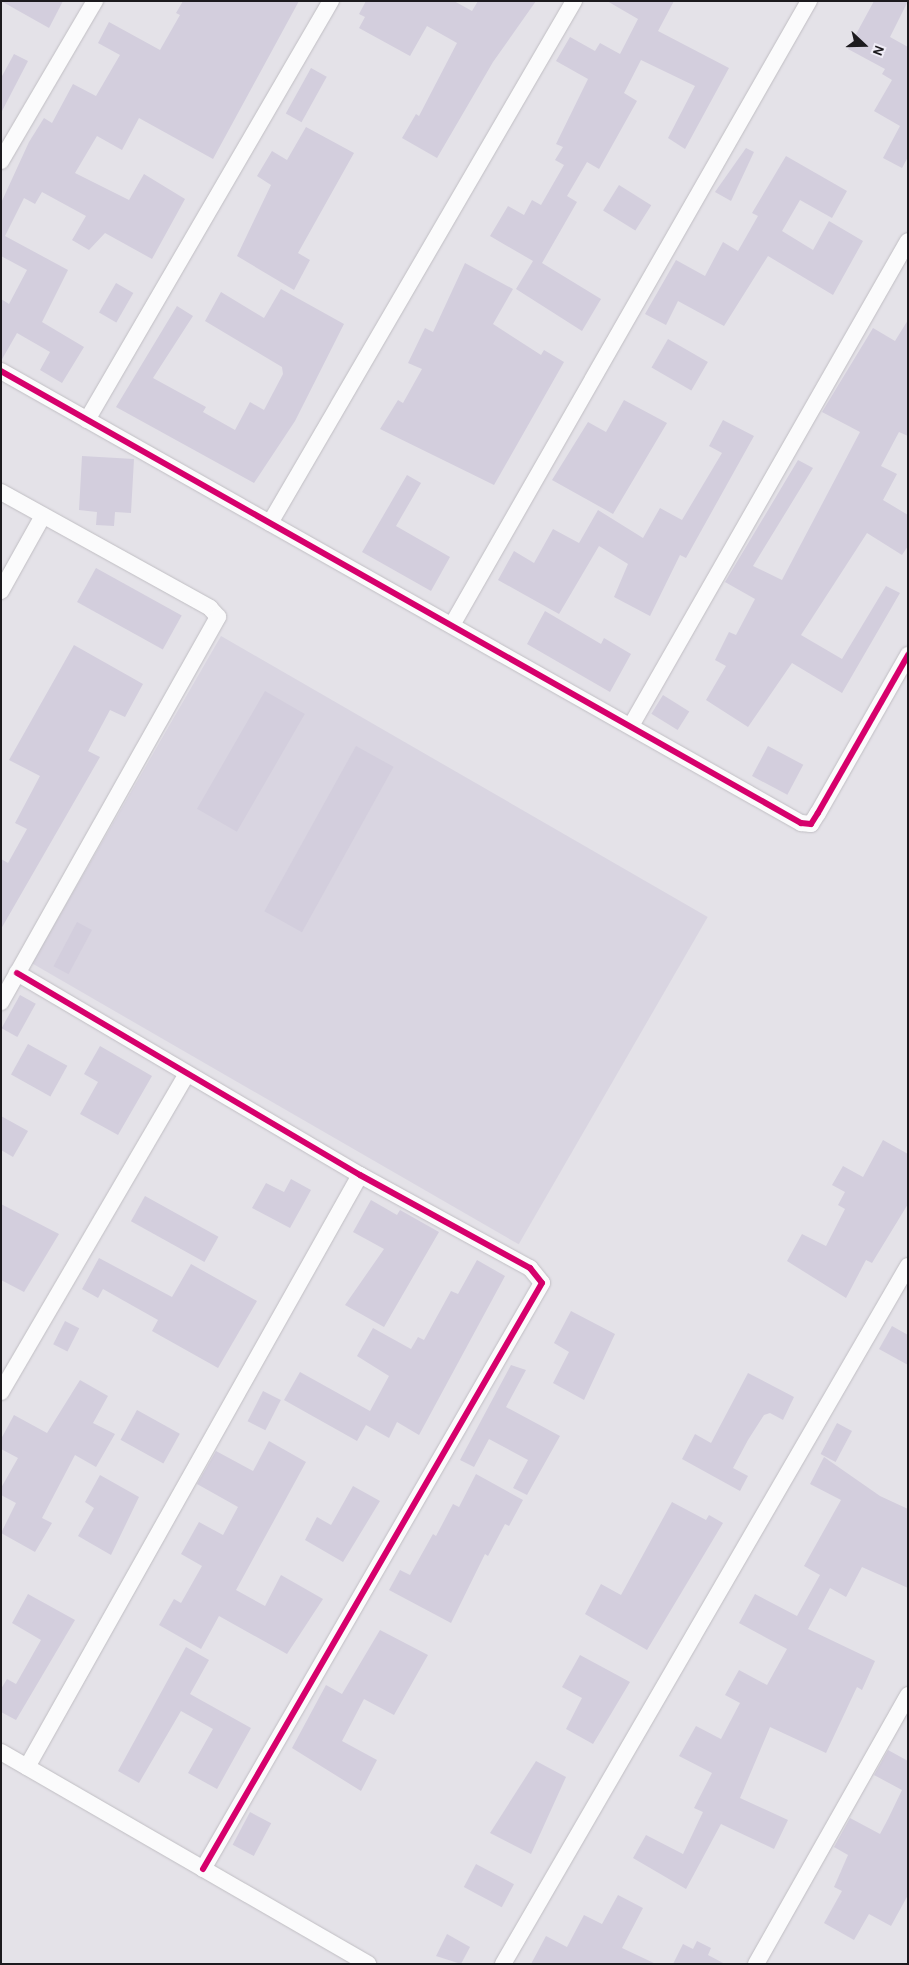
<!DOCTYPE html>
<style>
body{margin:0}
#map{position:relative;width:909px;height:1965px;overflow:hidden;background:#e4e2e8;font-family:Karla,sans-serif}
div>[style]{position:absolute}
.built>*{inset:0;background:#d9d5e1;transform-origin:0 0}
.building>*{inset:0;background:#d3cedd;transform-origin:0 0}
.roads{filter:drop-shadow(0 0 1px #c0bec3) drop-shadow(0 0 1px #c0bec3)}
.minor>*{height:16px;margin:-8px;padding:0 8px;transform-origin:8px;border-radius:8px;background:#fbfbfc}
.cycleway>*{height:6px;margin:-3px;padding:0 3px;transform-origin:3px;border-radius:3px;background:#d6006c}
span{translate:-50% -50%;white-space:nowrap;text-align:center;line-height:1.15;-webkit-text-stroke:4.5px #f0edf7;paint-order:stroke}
.frame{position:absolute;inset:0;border:2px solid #1c1a1e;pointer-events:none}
.north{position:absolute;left:839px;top:20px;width:50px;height:50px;-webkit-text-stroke:4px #f0edf7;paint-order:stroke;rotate:111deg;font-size:14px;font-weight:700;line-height:20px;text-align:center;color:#1c1a1e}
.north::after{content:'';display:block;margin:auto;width:18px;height:22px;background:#1c1a1e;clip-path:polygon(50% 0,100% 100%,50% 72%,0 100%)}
</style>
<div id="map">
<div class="built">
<i style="left:221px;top:636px;width:562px;height:378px;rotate:30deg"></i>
</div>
<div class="building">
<i style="clip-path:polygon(1px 1px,63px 1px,49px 28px)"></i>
<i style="clip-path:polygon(183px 1px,299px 1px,213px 159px,139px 118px,122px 150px,97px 136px,75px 173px,129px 200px,144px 174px,185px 199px,152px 259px,105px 233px,89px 250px,72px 240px,86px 216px,42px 192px,35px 204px,24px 198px,5px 236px,68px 270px,42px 322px,84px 347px,62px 383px,40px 370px,50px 352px,17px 333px,1px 361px,1px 299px,9px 304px,27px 270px,1px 256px,1px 203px,29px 142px,44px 118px,52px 123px,73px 84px,96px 96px,120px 55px,98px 43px,109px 22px,160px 50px,180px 15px,176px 13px)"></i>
<i style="clip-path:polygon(366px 1px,454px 1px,472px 11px,478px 1px,536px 1px,493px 62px,437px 158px,402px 138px,416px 114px,419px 116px,457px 43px,427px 26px,410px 56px,359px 28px,365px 17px,359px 14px)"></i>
<i style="clip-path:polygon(607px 1px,674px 1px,658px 31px,729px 68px,685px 149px,668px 138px,695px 86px,641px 60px,624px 93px,637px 101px,599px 169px,587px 162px,567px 196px,577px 202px,542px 263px,601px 299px,582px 331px,516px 289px,533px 261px,490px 236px,508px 206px,524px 215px,532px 200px,541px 205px,564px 165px,555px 160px,563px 147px,556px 144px,588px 79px,556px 61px,570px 37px,595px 51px,600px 43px,620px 54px,638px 19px)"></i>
<i style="clip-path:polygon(874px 1px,908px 1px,890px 37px,908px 47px,908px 157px,902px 168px,883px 158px,900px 126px,874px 111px,892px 80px,882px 74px,885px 69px,848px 49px)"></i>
<i style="clip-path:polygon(14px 54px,28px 61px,1px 113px,1px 78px)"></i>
<i style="left:311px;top:68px;width:18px;height:52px;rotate:29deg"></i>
<i style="clip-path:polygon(306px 127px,354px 153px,298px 253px,310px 260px,294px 290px,237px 256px,271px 185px,257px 176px,272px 151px,287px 160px)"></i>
<i style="clip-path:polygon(746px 148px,754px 152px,731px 201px,715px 192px)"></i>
<i style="clip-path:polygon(786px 156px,847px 191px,832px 218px,800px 200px,782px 231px,813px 250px,829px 221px,863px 241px,833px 295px,768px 256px,724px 326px,678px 301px,666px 325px,645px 314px,676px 260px,705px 276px,723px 242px,738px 251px,758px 216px,752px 213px)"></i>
<i style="left:619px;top:185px;width:38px;height:30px;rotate:32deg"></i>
<i style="clip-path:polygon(465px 263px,513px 289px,493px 324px,541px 355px,544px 350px,564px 362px,494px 485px,380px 429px,398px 400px,403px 403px,422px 369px,408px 363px,425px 328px,433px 332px)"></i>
<i style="left:116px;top:283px;width:20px;height:34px;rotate:30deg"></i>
<i style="clip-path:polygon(281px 289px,344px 324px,295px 421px,254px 483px,116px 407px,177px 306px,193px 316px,153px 378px,206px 407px,203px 412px,235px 430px,250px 402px,264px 410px,283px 374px,282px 367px,205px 321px,221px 292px,264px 318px)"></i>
<i style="clip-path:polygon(908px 320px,908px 436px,899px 432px,881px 466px,897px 474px,883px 500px,908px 515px,908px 546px,902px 555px,867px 533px,801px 635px,842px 659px,886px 586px,900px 593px,842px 693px,792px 663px,748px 727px,706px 700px,726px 666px,715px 660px,729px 632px,736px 635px,755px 599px,725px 582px,798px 460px,813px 468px,753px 566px,782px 580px,860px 432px,822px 412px,873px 328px,895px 341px)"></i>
<i style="left:668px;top:339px;width:46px;height:33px;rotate:30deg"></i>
<i style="clip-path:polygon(624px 400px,667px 423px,613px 514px,552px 480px,588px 422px,606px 432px)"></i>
<i style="clip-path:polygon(723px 420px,754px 436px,686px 558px,680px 555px,650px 616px,614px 597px,628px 564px,599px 546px,559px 614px,498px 580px,514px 551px,534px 563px,553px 529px,579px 543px,598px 510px,643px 538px,660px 508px,682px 520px,722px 453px,709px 446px)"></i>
<i style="clip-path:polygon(82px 456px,134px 459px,131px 513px,115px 512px,114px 526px,96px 525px,97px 512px,79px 510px)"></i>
<i style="clip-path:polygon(407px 475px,421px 483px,396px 526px,450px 557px,431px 591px,362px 552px)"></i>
<i style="left:96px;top:568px;width:98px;height:39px;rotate:29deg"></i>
<i style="clip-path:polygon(545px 611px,601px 644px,604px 638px,631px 654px,610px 692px,527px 644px)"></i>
<i style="clip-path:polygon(74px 645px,143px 684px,125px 717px,110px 710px,88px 751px,100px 757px,1px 929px,1px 859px,8px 863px,27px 829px,15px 823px,40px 776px,9px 760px)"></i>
<i style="left:265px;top:691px;width:46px;height:136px;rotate:30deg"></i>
<i style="left:663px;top:695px;width:31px;height:22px;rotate:32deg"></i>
<i style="left:356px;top:746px;width:43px;height:189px;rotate:29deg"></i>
<i style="left:768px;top:746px;width:40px;height:34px;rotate:28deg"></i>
<i style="left:77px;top:922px;width:17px;height:50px;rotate:28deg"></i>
<i style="left:20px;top:995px;width:18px;height:38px;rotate:29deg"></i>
<i style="left:28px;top:1044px;width:45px;height:35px;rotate:29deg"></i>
<i style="clip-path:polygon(100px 1046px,152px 1076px,118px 1135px,80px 1114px,98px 1082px,84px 1074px)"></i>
<i style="clip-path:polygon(1px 1116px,28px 1131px,13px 1157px,1px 1150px)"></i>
<i style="clip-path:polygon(883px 1140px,908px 1154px,908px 1204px,872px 1263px,866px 1260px,846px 1298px,787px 1261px,802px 1234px,826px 1246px,845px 1209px,838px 1205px,845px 1192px,832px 1185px,843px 1166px,863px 1177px)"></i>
<i style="clip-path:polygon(291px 1179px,311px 1190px,290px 1228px,252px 1208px,266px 1183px,284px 1192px)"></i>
<i style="left:145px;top:1196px;width:84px;height:29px;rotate:29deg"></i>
<i style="clip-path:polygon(371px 1200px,397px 1215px,400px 1210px,439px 1232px,384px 1327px,345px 1305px,384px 1249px,353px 1232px)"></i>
<i style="clip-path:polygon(1px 1204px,59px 1234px,24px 1292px,1px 1280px)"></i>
<i style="clip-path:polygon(99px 1258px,172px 1297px,191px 1264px,257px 1301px,218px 1368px,152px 1331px,158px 1320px,103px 1289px,98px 1298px,82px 1289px)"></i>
<i style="clip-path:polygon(477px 1260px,505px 1276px,419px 1435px,397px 1422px,389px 1438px,366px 1425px,357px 1441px,284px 1400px,300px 1372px,370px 1411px,389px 1376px,357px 1356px,373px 1328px,411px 1349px,418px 1337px,424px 1340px,451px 1291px,458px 1294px)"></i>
<i style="clip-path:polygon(571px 1311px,615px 1334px,584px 1400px,553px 1383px,569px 1352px,554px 1343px)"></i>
<i style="left:65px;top:1321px;width:16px;height:26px;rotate:27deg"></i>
<i style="clip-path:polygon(892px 1326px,908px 1335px,908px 1365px,879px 1349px)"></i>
<i style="clip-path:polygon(511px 1365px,526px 1370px,506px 1407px,560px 1436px,527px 1495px,513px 1488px,528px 1460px,489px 1439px,474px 1467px,460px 1460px)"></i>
<i style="clip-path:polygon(748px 1373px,794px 1397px,783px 1420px,770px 1413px,764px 1415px,748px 1440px,733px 1468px,748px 1476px,740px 1491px,682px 1459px,695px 1434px,711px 1443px)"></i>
<i style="clip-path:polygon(80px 1380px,108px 1396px,93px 1423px,115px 1434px,96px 1467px,75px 1455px,42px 1518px,52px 1523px,35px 1552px,1px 1533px,16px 1503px,1px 1495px,1px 1488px,18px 1458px,1px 1449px,1px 1439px,14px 1415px,47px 1433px)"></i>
<i style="left:263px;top:1391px;width:20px;height:34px;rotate:27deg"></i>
<i style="left:137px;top:1410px;width:49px;height:34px;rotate:29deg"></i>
<i style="left:837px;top:1423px;width:17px;height:35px;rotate:28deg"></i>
<i style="clip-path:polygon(269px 1441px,306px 1462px,236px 1590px,265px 1606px,281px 1575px,323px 1599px,287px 1654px,219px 1616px,201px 1649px,159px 1625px,174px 1599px,181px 1603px,202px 1566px,181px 1554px,199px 1522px,223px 1535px,238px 1507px,197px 1484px,216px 1451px,253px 1471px)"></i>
<i style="clip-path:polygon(824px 1457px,880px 1496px,908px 1509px,908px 1588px,862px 1567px,846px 1597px,830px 1588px,808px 1629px,875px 1661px,862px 1690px,857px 1687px,826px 1753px,770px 1727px,740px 1798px,788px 1820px,774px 1849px,721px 1824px,686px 1889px,633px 1858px,646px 1835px,683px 1854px,703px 1812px,694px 1808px,712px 1773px,679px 1756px,696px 1726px,721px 1739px,740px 1703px,725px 1695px,739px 1670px,767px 1685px,787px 1649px,739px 1623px,755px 1594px,797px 1616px,820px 1575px,804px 1566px,841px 1500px,810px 1484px)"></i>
<i style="clip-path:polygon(476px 1474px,523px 1500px,509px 1526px,505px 1524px,488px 1556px,485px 1554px,451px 1623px,389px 1590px,400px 1570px,410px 1575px,433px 1534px,436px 1536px,453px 1504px,459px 1507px)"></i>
<i style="clip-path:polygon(100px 1475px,139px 1497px,111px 1555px,78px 1536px,94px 1508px,85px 1502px)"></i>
<i style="clip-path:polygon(353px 1486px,380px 1501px,343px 1562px,305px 1540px,317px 1517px,331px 1525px)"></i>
<i style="clip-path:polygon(672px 1502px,706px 1520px,709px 1515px,723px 1523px,647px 1650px,585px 1614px,601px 1584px,621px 1595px)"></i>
<i style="clip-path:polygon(28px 1594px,75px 1620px,16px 1720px,1px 1712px,1px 1689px,7px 1679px,16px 1684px,41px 1640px,12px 1623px)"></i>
<i style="clip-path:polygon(380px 1630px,428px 1655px,394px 1715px,364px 1699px,342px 1741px,377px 1760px,361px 1791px,292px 1748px,326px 1685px,342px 1694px)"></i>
<i style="clip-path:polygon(186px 1647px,209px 1660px,190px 1694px,251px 1728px,217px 1789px,188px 1773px,213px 1729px,181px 1711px,139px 1783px,118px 1771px)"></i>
<i style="clip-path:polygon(580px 1655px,630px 1682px,593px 1744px,566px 1729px,582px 1698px,562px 1687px)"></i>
<i style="clip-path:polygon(888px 1750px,908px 1761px,908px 1895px,891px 1926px,869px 1914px,854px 1940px,824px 1923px,842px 1891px,834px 1887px,848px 1855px,834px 1847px,850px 1818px,880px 1834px,888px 1819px,902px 1790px,874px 1775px)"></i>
<i style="clip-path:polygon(536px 1761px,566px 1777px,531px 1854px,490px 1833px)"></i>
<i style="left:250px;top:1812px;width:24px;height:37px;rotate:28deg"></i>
<i style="left:476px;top:1864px;width:43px;height:26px;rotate:28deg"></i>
<i style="clip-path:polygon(618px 1895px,643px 1908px,622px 1948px,656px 1964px,531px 1964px,546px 1936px,567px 1947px,584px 1915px,602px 1924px)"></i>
<i style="clip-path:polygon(447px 1934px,470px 1947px,461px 1964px,436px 1956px)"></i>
<i style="clip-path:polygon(697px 1941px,711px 1948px,708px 1955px,725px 1964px,673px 1964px,683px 1944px,693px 1949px)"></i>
</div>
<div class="roads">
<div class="minor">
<i style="left:1px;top:161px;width:186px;rotate:-59.6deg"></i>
<i style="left:1px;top:371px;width:919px;rotate:29.47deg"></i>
<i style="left:801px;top:823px;width:10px;rotate:6deg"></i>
<i style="left:811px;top:824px;width:13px;rotate:-58deg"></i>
<i style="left:818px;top:813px;width:182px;rotate:-60.3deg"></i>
<i style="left:87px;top:420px;width:485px;rotate:-59.8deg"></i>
<i style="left:1px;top:492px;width:239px;rotate:29deg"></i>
<i style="left:210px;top:608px;width:12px;rotate:48deg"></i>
<i style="left:218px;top:617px;width:442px;rotate:119.4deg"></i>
<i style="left:270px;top:523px;width:604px;rotate:-59.78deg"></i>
<i style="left:1px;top:591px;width:86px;rotate:-60.8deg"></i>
<i style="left:452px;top:625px;width:719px;rotate:-60.23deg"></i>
<i style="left:632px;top:724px;width:556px;rotate:-60.26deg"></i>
<i style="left:17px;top:973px;width:398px;rotate:30.5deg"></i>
<i style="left:360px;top:1175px;width:194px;rotate:28.7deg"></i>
<i style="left:530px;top:1268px;width:19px;rotate:51deg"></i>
<i style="left:542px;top:1283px;width:677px;rotate:120.05deg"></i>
<i style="left:1px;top:1392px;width:368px;rotate:-59.7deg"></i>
<i style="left:1px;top:1752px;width:424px;rotate:30deg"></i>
<i style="left:27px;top:1767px;width:679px;rotate:-60.64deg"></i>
<i style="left:503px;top:1964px;width:807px;rotate:-59.88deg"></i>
<i style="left:756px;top:1964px;width:309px;rotate:-60.5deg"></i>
</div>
</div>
<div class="cycleway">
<i style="left:1px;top:371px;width:919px;rotate:29.47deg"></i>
<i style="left:801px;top:823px;width:10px;rotate:6deg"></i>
<i style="left:811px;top:824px;width:13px;rotate:-58deg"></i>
<i style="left:818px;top:813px;width:182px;rotate:-60.3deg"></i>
<i style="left:17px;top:973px;width:398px;rotate:30.5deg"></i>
<i style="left:360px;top:1175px;width:194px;rotate:28.7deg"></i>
<i style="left:530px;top:1268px;width:19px;rotate:51deg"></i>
<i style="left:542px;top:1283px;width:677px;rotate:120.05deg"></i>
</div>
<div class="frame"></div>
<div class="north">N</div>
</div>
